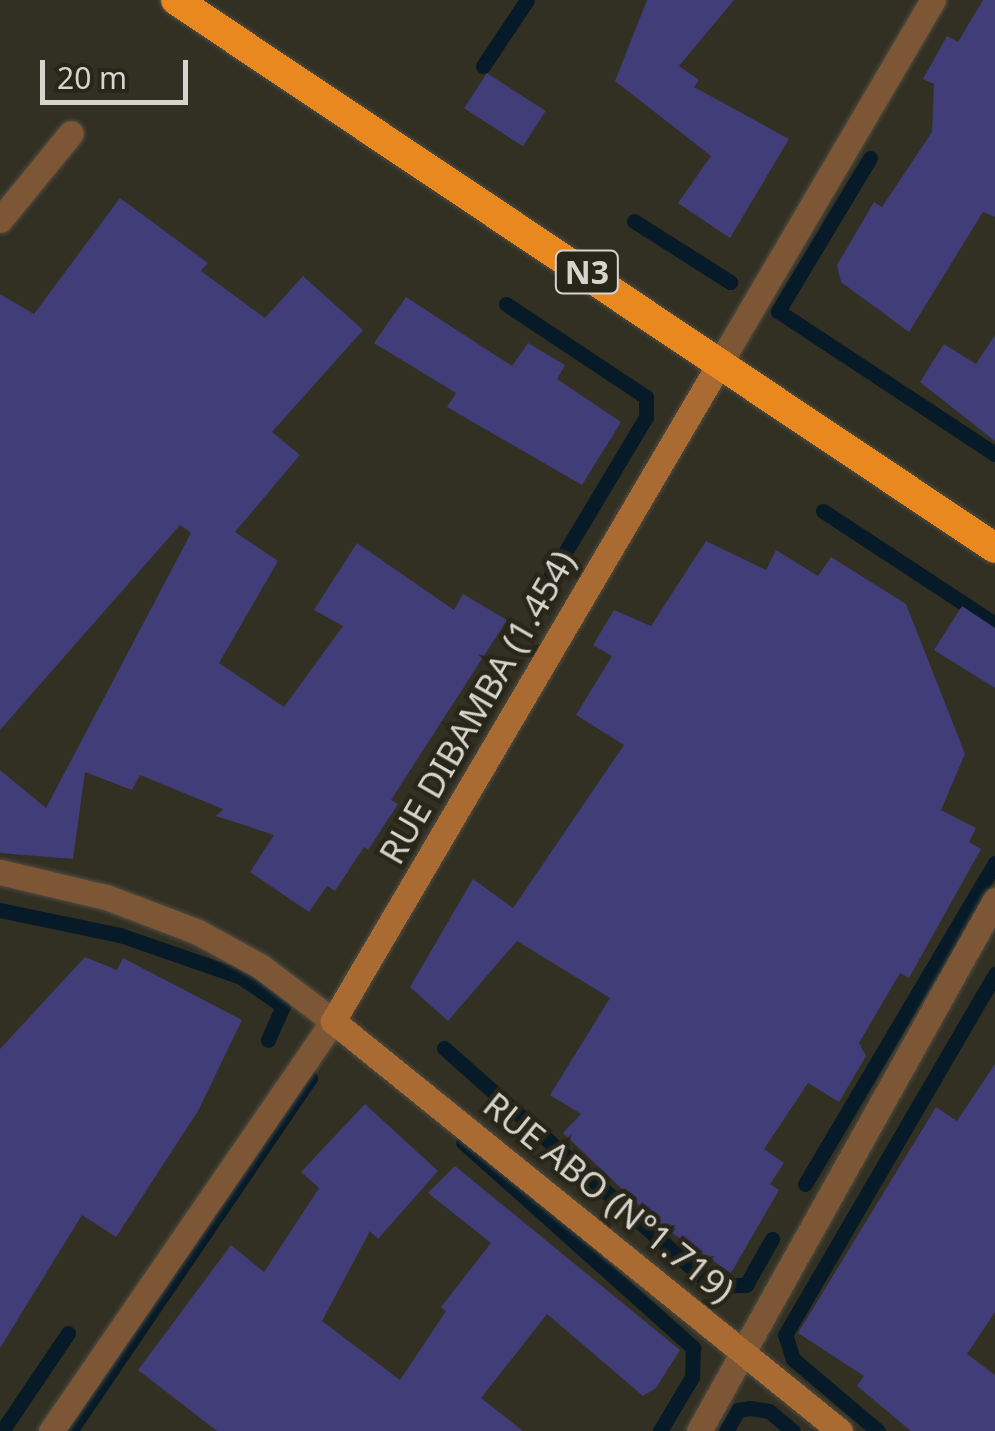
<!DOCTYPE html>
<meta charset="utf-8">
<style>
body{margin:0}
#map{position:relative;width:995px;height:1431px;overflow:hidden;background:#322f23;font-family:"Noto Sans",sans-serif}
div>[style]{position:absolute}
.stream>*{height:15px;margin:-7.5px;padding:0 7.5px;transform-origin:7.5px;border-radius:7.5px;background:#061a28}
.building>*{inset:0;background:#413d78;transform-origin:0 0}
.roads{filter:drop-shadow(0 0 2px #504d42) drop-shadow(0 0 2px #504d42)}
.street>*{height:25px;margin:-12.5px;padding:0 12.5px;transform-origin:12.5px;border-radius:12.5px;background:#7d5635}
.secondary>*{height:25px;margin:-12.5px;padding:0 12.5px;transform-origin:12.5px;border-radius:12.5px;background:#a96b31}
.highway>*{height:30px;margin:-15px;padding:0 15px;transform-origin:15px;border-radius:15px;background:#e8881f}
span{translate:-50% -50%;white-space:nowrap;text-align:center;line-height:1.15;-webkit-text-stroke:9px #282519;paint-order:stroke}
.shield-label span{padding:2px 8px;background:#282519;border:2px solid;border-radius:8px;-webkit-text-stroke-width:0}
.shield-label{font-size:32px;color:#d6d4cd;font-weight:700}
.street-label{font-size:35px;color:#d6d4cd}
.scale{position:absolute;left:40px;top:60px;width:148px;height:45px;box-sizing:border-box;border:5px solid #d6d4cd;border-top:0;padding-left:12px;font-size:30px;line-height:35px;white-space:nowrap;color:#d6d4cd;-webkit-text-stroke:8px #282519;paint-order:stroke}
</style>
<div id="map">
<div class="stream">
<i style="left:483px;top:66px;width:79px;rotate:-56.3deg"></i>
<i style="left:870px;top:158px;width:179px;rotate:121deg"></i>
<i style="left:778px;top:311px;width:260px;rotate:33.4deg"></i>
<i style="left:634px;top:221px;width:114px;rotate:32.4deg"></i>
<i style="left:506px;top:304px;width:168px;rotate:33.6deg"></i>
<i style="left:646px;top:397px;width:20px;rotate:90deg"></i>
<i style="left:646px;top:417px;width:212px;rotate:120.9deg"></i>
<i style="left:823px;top:511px;width:206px;rotate:33.3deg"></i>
<i style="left:0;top:910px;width:123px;rotate:11.8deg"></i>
<i style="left:120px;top:935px;width:128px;rotate:19.1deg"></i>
<i style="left:241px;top:977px;width:51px;rotate:34.6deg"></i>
<i style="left:283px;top:1006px;width:37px;rotate:114deg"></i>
<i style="left:444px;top:1048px;width:358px;rotate:41.6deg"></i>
<i style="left:712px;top:1286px;width:34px;rotate:-2deg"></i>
<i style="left:746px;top:1285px;width:53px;rotate:-60.5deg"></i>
<i style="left:463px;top:1142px;width:309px;rotate:41.8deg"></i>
<i style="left:693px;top:1348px;width:29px;rotate:92deg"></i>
<i style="left:692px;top:1377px;width:63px;rotate:120.7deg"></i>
<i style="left:805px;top:1184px;width:373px;rotate:-59.4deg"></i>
<i style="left:2px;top:1431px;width:118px;rotate:-56deg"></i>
<i style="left:70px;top:1431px;width:427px;rotate:-55.8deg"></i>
<i style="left:726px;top:1431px;width:24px;rotate:-60deg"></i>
<i style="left:738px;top:1410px;width:12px;rotate:-9deg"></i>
<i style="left:750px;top:1408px;width:19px;rotate:9deg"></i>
<i style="left:769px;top:1411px;width:31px;rotate:40deg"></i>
<i style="left:878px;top:1431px;width:111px;rotate:-139.7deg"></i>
<i style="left:793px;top:1359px;width:25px;rotate:-108deg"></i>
<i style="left:785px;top:1335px;width:418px;rotate:-59.8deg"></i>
</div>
<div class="building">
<i style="clip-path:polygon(647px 0,734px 0,679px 66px,699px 80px,694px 87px,789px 139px,730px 238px,678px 203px,711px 156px,615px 81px)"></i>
<i style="clip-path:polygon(983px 0,995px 0,995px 217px,983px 212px,909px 332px,841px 282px,837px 265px,874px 202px,882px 207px,932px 132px,934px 84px,923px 79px,947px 36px,958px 42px)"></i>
<i style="left:487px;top:73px;width:70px;height:42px;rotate:33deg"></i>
<i style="clip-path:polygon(120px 198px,208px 263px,201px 271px,265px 318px,303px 276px,363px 330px,272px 432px,300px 455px,235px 532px,278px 561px,219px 663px,284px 707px,343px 626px,314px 610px,357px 543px,454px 610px,463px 594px,507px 620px,391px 800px,398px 804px,368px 850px,364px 847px,335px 891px,327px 886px,309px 912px,250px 872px,274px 835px,216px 816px,223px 809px,140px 775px,132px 790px,85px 772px,73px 859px,0 853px,0 770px,46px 808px,191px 533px,180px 525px,0 730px,0 294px,34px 314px)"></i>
<i style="clip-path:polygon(406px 297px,512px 366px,528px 343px,565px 365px,557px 379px,621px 422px,582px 485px,447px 407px,456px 393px,374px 343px)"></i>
<i style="clip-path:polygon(995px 335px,995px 441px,920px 382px,944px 344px,976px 364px)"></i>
<i style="clip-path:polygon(706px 541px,766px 570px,776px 550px,818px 576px,831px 557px,906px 604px,965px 754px,941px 810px,976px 828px,969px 842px,981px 849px,909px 978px,900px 973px,859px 1043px,866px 1056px,839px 1102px,808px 1083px,764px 1149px,784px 1163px,770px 1184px,779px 1190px,731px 1273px,659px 1224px,563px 1133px,581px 1114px,550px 1095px,610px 998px,517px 941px,448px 1021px,410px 987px,473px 879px,513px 908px,624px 745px,576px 715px,612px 656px,593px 645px,614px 610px,651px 626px)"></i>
<i style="clip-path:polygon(962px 606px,995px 628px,995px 688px,934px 650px)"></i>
<i style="clip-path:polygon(85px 957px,117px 970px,123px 958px,242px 1020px,198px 1111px,116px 1237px,82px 1215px,0 1348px,0 1049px)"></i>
<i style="clip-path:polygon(995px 1064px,995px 1312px,967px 1354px,995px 1375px,995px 1431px,911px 1431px,857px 1386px,864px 1376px,798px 1333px,936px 1107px,957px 1121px)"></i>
<i style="clip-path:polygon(365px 1104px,438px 1171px,378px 1239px,370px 1231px,322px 1321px,400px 1380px,446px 1311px,441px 1307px,491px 1243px,428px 1193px,455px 1166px,680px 1350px,656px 1388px,643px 1396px,547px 1314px,481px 1398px,523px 1431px,217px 1431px,138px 1370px,231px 1245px,264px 1272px,319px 1188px,301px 1172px)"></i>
</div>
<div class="roads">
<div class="street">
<i style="left:0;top:220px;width:112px;rotate:-50.8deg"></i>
<i style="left:721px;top:361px;width:419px;rotate:-59.6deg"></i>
<i style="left:0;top:872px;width:109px;rotate:13.3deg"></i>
<i style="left:106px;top:897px;width:98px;rotate:20.8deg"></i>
<i style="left:198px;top:932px;width:71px;rotate:28.7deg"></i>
<i style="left:260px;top:966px;width:91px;rotate:37deg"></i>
<i style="left:333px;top:1021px;width:498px;rotate:124.5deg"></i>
<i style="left:699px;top:1431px;width:608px;rotate:-60.86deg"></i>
</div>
<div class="secondary">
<i style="left:721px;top:361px;width:766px;rotate:120.45deg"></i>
<i style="left:333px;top:1021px;width:652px;rotate:38.96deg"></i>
</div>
<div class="highway">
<i style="left:176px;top:0;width:985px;rotate:33.79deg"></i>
</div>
</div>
<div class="shield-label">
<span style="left:587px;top:272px">N3</span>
</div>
<div class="street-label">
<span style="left:477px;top:707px;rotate:-60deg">RUE DIBAMBA (1.454)</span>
<span style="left:609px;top:1197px;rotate:39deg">RUE ABO (N°1.719)</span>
</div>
<div class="scale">20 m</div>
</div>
